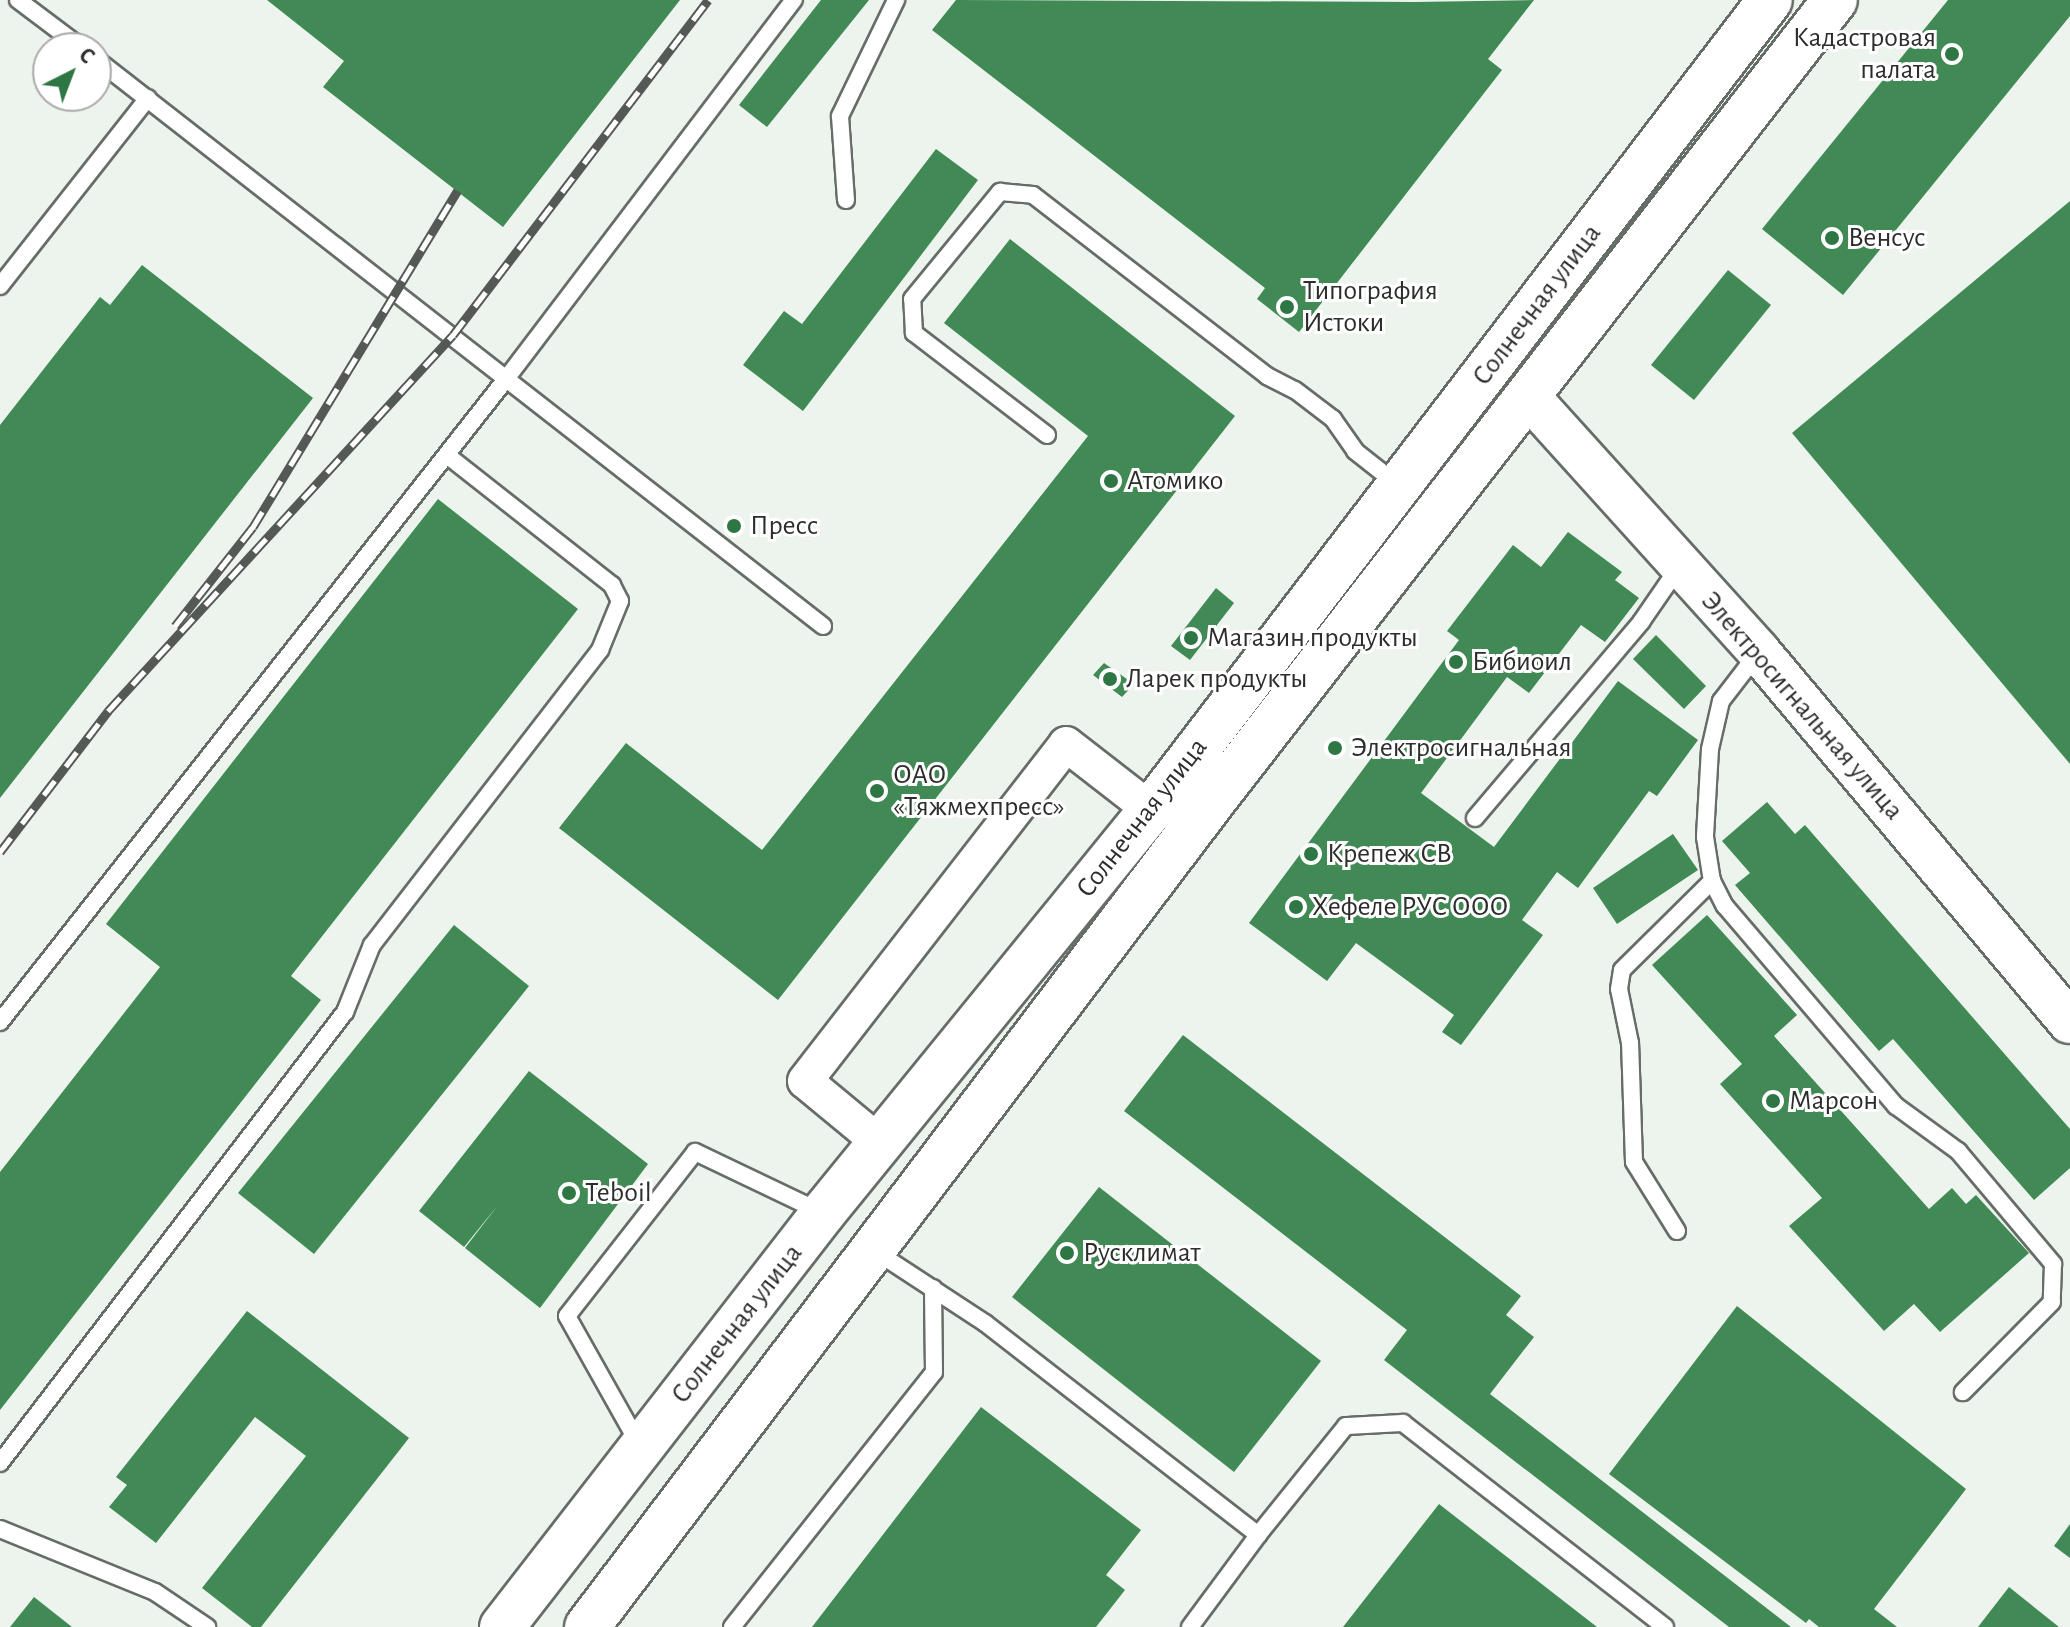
<!DOCTYPE html>
<html>
<head>
<meta charset="utf-8">
<style>
  body { margin:0 }
  #map { position:relative; width:2070px; height:1627px; overflow:hidden; background:#ecf4ed; font-family:"Alegreya Sans",sans-serif }
  div>[style] { position:absolute }
  .building>* { inset:0; background:#418a55 }
  .roads { filter:drop-shadow(2px 0 #666d67) drop-shadow(-2px 0 #666d67) drop-shadow(0 2px #666d67) drop-shadow(0 -2px #666d67) }
  .service>* { height:16px; margin:-8px; padding:0 8px; transform-origin:8px; border-radius:8px; background:#fff }
  .minor>* { height:34px; margin:-17px; padding:0 17px; transform-origin:17px; border-radius:17px; background:#fff }
  .tertiary>* { height:42px; margin:-21px; padding:0 21px; transform-origin:21px; border-radius:21px; background:#fff }
  .secondary>* { height:44px; margin:-22px; padding:0 22px; transform-origin:22px; border-radius:22px; background:#fff }
  .rail>* { height:9px; margin-top:-4.5px; transform-origin:0; background:repeating-linear-gradient(90deg,#fff 0 18px,#555955 0 36px); box-sizing:border-box; border-block:2px solid #555955 }
  .dots>* { width:22px; height:22px; translate:-50% -50%; box-sizing:border-box; border:4px solid #fff; border-radius:50% }
  span { translate:-50% -50%; white-space:nowrap; text-align:center; line-height:1.15; -webkit-text-stroke:6px #fff; paint-order:stroke }
  .poi-label { font-size:28px; color:#2b2e2b }
  .right { translate:-100% -50%; text-align:right }
  .left { translate:0 -50%; text-align:left }
  .street-label { font-size:28px; color:#2b2e2b }
  .north { position:absolute; left:32px; top:32px; width:80px; height:80px; box-sizing:border-box; background:#fff; border:2px solid #aaabaa; border-radius:50%; rotate:42deg; font-size:22px; font-weight:700; line-height:32px; text-align:center; color:#2b2e2b }
  .north::after { content:''; display:block; margin:auto; width:28px; height:36px; background:#2e7643; clip-path:polygon(50% 0,100% 100%,50% 72%,0 100%) }
</style>
</head>
<body>
<div id="map">
  <div class="building">
    <i style="clip-path:polygon(267px 0,680px 0,503px 227px,323px 87px,344px 61px)"></i>
    <i style="clip-path:polygon(821px 0,869px 0,767px 127px,739px 105px)"></i>
    <i style="clip-path:polygon(956px 0,1415px 2px,1534px 0,1488px 59px,1502px 70px,1299px 332px,1257px 299px,1265px 288px,932px 30px)"></i>
    <i style="clip-path:polygon(1948px 0,2070px 0,2070px 16px,1843px 295px,1762px 229px)"></i>
    <i style="clip-path:polygon(936px 149px,978px 180px,803px 411px,743px 365px,784px 311px,802px 324px)"></i>
    <i style="clip-path:polygon(2070px 201px,2070px 764px,1792px 433px)"></i>
    <i style="clip-path:polygon(1010px 239px,1235px 416px,778px 1000px,559px 828px,626px 743px,762px 850px,1088px 436px,944px 323px)"></i>
    <i style="clip-path:polygon(142px 265px,313px 398px,0 798px,0 425px,100px 297px,110px 305px)"></i>
    <i style="clip-path:polygon(1728px 270px,1771px 305px,1694px 400px,1651px 365px)"></i>
    <i style="clip-path:polygon(438px 499px,578px 609px,291px 976px,321px 1000px,0 1410px,0 1172px,160px 967px,106px 924px)"></i>
    <i style="clip-path:polygon(1568px 532px,1622px 572px,1615px 580px,1639px 598px,1605px 642px,1581px 625px,1529px 693px,1507px 677px,1421px 793px,1494px 847px,1618px 681px,1698px 740px,1657px 796px,1649px 791px,1578px 888px,1557px 872px,1522px 920px,1543px 935px,1461px 1045px,1442px 1032px,1454px 1015px,1356px 943px,1327px 981px,1249px 923px,1459px 640px,1447px 631px,1513px 545px,1541px 567px)"></i>
    <i style="clip-path:polygon(1216px 588px,1234px 603px,1190px 660px,1171px 646px)"></i>
    <i style="clip-path:polygon(1656px 635px,1706px 686px,1684px 709px,1633px 659px)"></i>
    <i style="clip-path:polygon(1104px 663px,1134px 684px,1122px 697px,1093px 675px)"></i>
    <i style="clip-path:polygon(1767px 802px,1795px 834px,1805px 825px,2070px 1129px,2070px 1168px,2034px 1200px,1893px 1039px,1879px 1051px,1735px 885px,1750px 873px,1722px 841px)"></i>
    <i style="clip-path:polygon(1673px 834px,1698px 870px,1617px 924px,1593px 888px)"></i>
    <i style="clip-path:polygon(1707px 915px,1797px 1015px,1774px 1036px,1929px 1209px,1952px 1188px,1966px 1204px,1976px 1195px,2029px 1253px,1940px 1332px,1914px 1304px,1884px 1331px,1789px 1226px,1822px 1198px,1720px 1084px,1742px 1064px,1652px 965px)"></i>
    <i style="clip-path:polygon(454px 925px,529px 986px,314px 1254px,238px 1193px)"></i>
    <i style="clip-path:polygon(1183px 1035px,1521px 1296px,1506px 1315px,1534px 1337px,1490px 1394px,1791px 1627px,1729px 1627px,1384px 1360px,1407px 1330px,1124px 1111px)"></i>
    <i style="clip-path:polygon(529px 1071px,648px 1164px,540px 1308px,465px 1248px,498px 1205px,464px 1247px,419px 1211px)"></i>
    <i style="clip-path:polygon(1099px 1187px,1321px 1361px,1234px 1472px,1012px 1297px)"></i>
    <i style="clip-path:polygon(1737px 1306px,1966px 1489px,1874px 1609px,1897px 1627px,1819px 1627px,1809px 1619px,1806px 1623px,1609px 1474px)"></i>
    <i style="clip-path:polygon(247px 1311px,409px 1438px,261px 1627px,252px 1627px,202px 1588px,306px 1456px,255px 1417px,156px 1543px,109px 1507px,127px 1485px,116px 1477px)"></i>
    <i style="clip-path:polygon(981px 1407px,1141px 1530px,1106px 1575px,1125px 1590px,1096px 1627px,812px 1627px)"></i>
    <i style="clip-path:polygon(1439px 1504px,1597px 1627px,1343px 1627px)"></i>
    <i style="clip-path:polygon(2070px 1524px,2070px 1558px,2054px 1546px)"></i>
    <i style="clip-path:polygon(2009px 1587px,2059px 1627px,1978px 1627px)"></i>
    <i style="clip-path:polygon(34px 1597px,72px 1627px,10px 1627px)"></i>
  </div>
  <div class="roads">
    <div class="service">
      <i style="left:18px;top:0;width:80px;rotate:36.9deg"></i>
      <i style="left:96px;top:59px;width:922px;rotate:37.95deg"></i>
      <i style="left:846px;top:200px;width:84px;rotate:-94.1deg"></i>
      <i style="left:840px;top:116px;width:129px;rotate:-64.2deg"></i>
      <i style="left:0;top:286px;width:239px;rotate:-51.8deg"></i>
      <i style="left:1047px;top:435px;width:168px;rotate:-142.5deg"></i>
      <i style="left:914px;top:333px;width:34px;rotate:-93deg"></i>
      <i style="left:912px;top:299px;width:139px;rotate:-50.6deg"></i>
      <i style="left:1000px;top:192px;width:33px;rotate:5deg"></i>
      <i style="left:1033px;top:195px;width:296px;rotate:37.7deg"></i>
      <i style="left:1267px;top:376px;width:31px;rotate:27deg"></i>
      <i style="left:1295px;top:390px;width:48px;rotate:37.3deg"></i>
      <i style="left:1333px;top:419px;width:39px;rotate:55deg"></i>
      <i style="left:1355px;top:451px;width:55px;rotate:38.3deg"></i>
      <i style="left:1758px;top:653px;width:61px;rotate:127.6deg"></i>
      <i style="left:1721px;top:701px;width:49px;rotate:102.9deg"></i>
      <i style="left:1710px;top:749px;width:88px;rotate:93.3deg"></i>
      <i style="left:1705px;top:837px;width:45px;rotate:81deg"></i>
      <i style="left:1712px;top:881px;width:28px;rotate:63deg"></i>
      <i style="left:1725px;top:906px;width:263px;rotate:49.5deg"></i>
      <i style="left:1896px;top:1106px;width:77px;rotate:36deg"></i>
      <i style="left:1958px;top:1151px;width:148px;rotate:49.9deg"></i>
      <i style="left:2053px;top:1264px;width:38px;rotate:92deg"></i>
      <i style="left:2052px;top:1302px;width:127px;rotate:134.7deg"></i>
      <i style="left:1475px;top:818px;width:257px;rotate:-49.7deg"></i>
      <i style="left:1641px;top:622px;width:67px;rotate:-55.4deg"></i>
      <i style="left:0;top:1022px;width:818px;rotate:-51.8deg"></i>
      <i style="left:506px;top:379px;width:476px;rotate:-52.8deg"></i>
      <i style="left:1677px;top:1231px;width:81px;rotate:-121.9deg"></i>
      <i style="left:1634px;top:1162px;width:119px;rotate:-91.9deg"></i>
      <i style="left:1630px;top:1043px;width:55px;rotate:-101.5deg"></i>
      <i style="left:1619px;top:989px;width:19px;rotate:-81deg"></i>
      <i style="left:1622px;top:970px;width:127px;rotate:-44.7deg"></i>
      <i style="left:875px;top:1251px;width:131px;rotate:33.2deg"></i>
      <i style="left:985px;top:1323px;width:346px;rotate:37.8deg"></i>
      <i style="left:1258px;top:1535px;width:140px;rotate:-51.1deg"></i>
      <i style="left:1346px;top:1426px;width:57px;rotate:-3deg"></i>
      <i style="left:1403px;top:1423px;width:332px;rotate:37.9deg"></i>
      <i style="left:640px;top:1446px;width:149px;rotate:-119.3deg"></i>
      <i style="left:567px;top:1316px;width:208px;rotate:-52deg"></i>
      <i style="left:695px;top:1152px;width:140px;rotate:25.5deg"></i>
      <i style="left:0;top:1463px;width:568px;rotate:-52.59deg"></i>
      <i style="left:345px;top:1012px;width:72px;rotate:-68.1deg"></i>
      <i style="left:372px;top:945px;width:373px;rotate:-52.3deg"></i>
      <i style="left:600px;top:650px;width:53px;rotate:-67.8deg"></i>
      <i style="left:620px;top:601px;width:18px;rotate:-117deg"></i>
      <i style="left:612px;top:585px;width:210px;rotate:-141.8deg"></i>
      <i style="left:0;top:1529px;width:167px;rotate:22.1deg"></i>
      <i style="left:155px;top:1592px;width:63px;rotate:33.9deg"></i>
      <i style="left:732px;top:1627px;width:325px;rotate:-51.6deg"></i>
      <i style="left:934px;top:1372px;width:84px;rotate:-90.7deg"></i>
      <i style="left:1190px;top:1627px;width:114px;rotate:-53.5deg"></i>
    </div>
    <div class="minor">
      <i style="left:880px;top:1143px;width:97px;rotate:-140.4deg"></i>
      <i style="left:805px;top:1081px;width:426px;rotate:-52.2deg"></i>
      <i style="left:1066px;top:744px;width:108px;rotate:37.8deg"></i>
    </div>
    <div class="tertiary">
      <i style="left:1528px;top:396px;width:345px;rotate:47.9deg"></i>
      <i style="left:1759px;top:652px;width:483px;rotate:50deg"></i>
    </div>
    <div class="secondary">
      <i style="left:502px;top:1627px;width:524px;rotate:-52.21deg"></i>
      <i style="left:823px;top:1213px;width:520px;rotate:-50.86deg"></i>
      <i style="left:1151px;top:810px;width:1019px;rotate:-52.61deg"></i>
      <i style="left:587px;top:1627px;width:1036px;rotate:-52.84deg"></i>
      <i style="left:1213px;top:801px;width:1014px;rotate:-52.17deg"></i>
    </div>
  </div>
  <div class="rail">
    <i style="left:175px;top:626px;width:126px;rotate:-51.8deg"></i>
    <i style="left:253px;top:527px;width:394px;rotate:-58.7deg"></i>
    <i style="left:0;top:852px;width:178px;rotate:-52.5deg"></i>
    <i style="left:108px;top:711px;width:510px;rotate:-47.46deg"></i>
    <i style="left:453px;top:335px;width:421px;rotate:-52.7deg"></i>
  </div>
  <div class="dots">
    <i style="left:1952px;top:54px;background:#2e7643"></i>
    <i style="left:1832px;top:238px;background:#2e7643"></i>
    <i style="left:1287px;top:307px;background:#2e7643"></i>
    <i style="left:1111px;top:481px;background:#2e7643"></i>
    <i style="left:734px;top:526px;background:#2e7643"></i>
    <i style="left:1191px;top:638px;background:#2e7643"></i>
    <i style="left:1456px;top:662px;background:#2e7643"></i>
    <i style="left:1110px;top:679px;background:#2e7643"></i>
    <i style="left:1335px;top:748px;background:#2e7643"></i>
    <i style="left:877px;top:791px;background:#2e7643"></i>
    <i style="left:1311px;top:854px;background:#2e7643"></i>
    <i style="left:1296px;top:907px;background:#2e7643"></i>
    <i style="left:1773px;top:1101px;background:#2e7643"></i>
    <i style="left:569px;top:1193px;background:#2e7643"></i>
    <i style="left:1067px;top:1253px;background:#2e7643"></i>
  </div>
  <div class="poi-label">
    <span class="right" style="left:1936px;top:54px">Кадастровая<br>палата</span>
    <span class="left" style="left:1848px;top:238px">Венсус</span>
    <span class="left" style="left:1303px;top:307px">Типография<br>Истоки</span>
    <span class="left" style="left:1127px;top:481px">Атомико</span>
    <span class="left" style="left:750px;top:526px">Пресс</span>
    <span class="left" style="left:1207px;top:638px">Магазин продукты</span>
    <span class="left" style="left:1472px;top:662px">Бибиоил</span>
    <span class="left" style="left:1126px;top:679px">Ларек продукты</span>
    <span class="left" style="left:1351px;top:748px">Электросигнальная</span>
    <span class="left" style="left:893px;top:791px">ОАО<br>«Тяжмехпресс»</span>
    <span class="left" style="left:1327px;top:854px">Крепеж СВ</span>
    <span class="left" style="left:1312px;top:907px">Хефеле РУС ООО</span>
    <span class="left" style="left:1789px;top:1101px">Марсон</span>
    <span class="left" style="left:585px;top:1193px">Teboil</span>
    <span class="left" style="left:1083px;top:1253px">Русклимат</span>
  </div>
  <div class="street-label">
    <span style="left:1537px;top:305px;rotate:-53deg">Солнечная улица</span>
    <span style="left:1802px;top:706px;rotate:49deg">Электросигнальная улица</span>
    <span style="left:1142px;top:818px;rotate:-52deg">Солнечная улица</span>
    <span style="left:737px;top:1324px;rotate:-52deg">Солнечная улица</span>
  </div>
  <div class="north">С</div>
</div>
</body>
</html>
